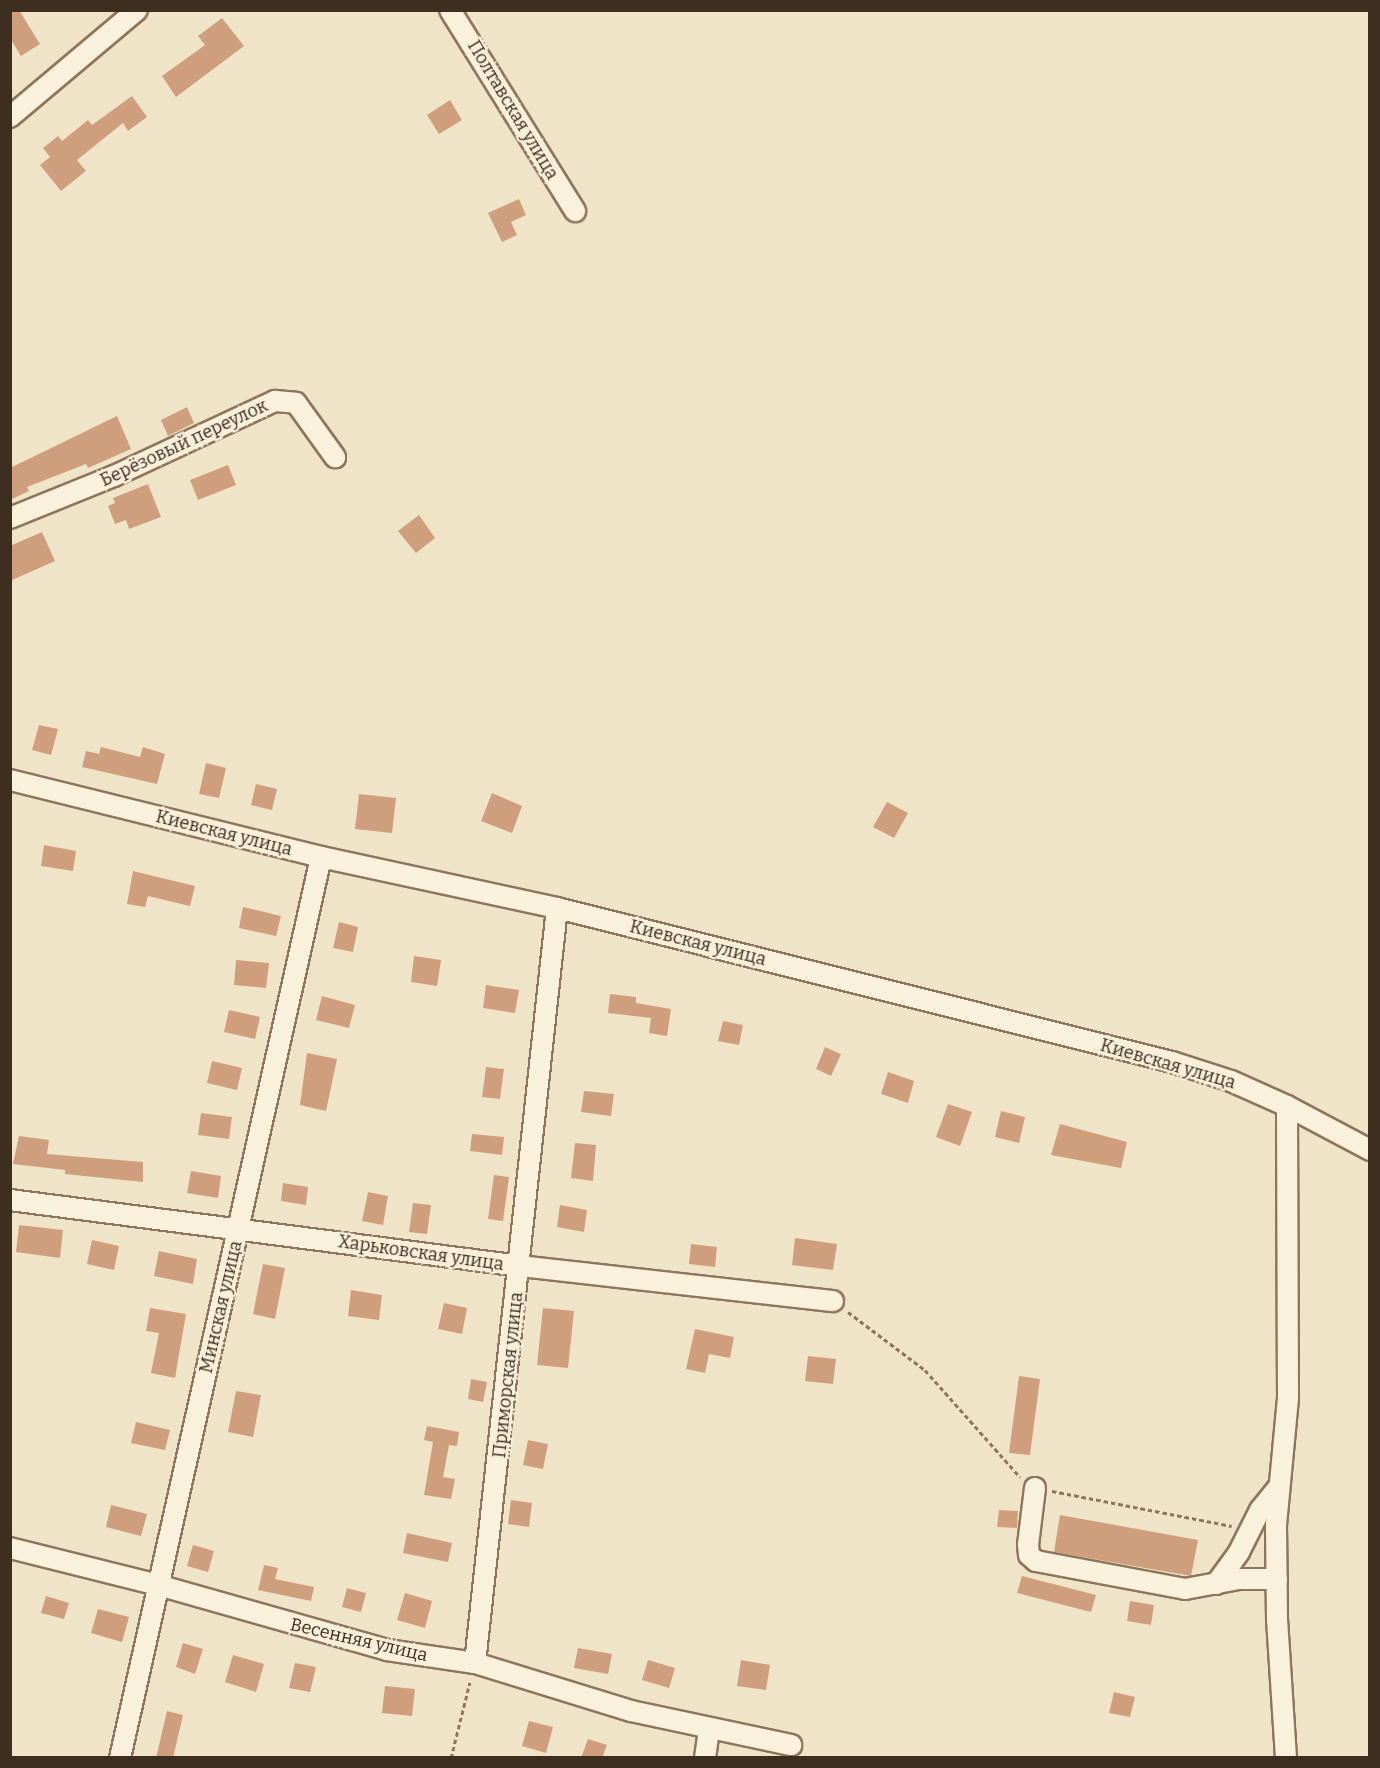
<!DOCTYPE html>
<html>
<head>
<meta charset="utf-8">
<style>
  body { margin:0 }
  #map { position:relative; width:1380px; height:1768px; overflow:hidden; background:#f0e4c8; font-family:Bitter,serif }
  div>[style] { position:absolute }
  .building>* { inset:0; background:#cf9f7d }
  .path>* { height:3px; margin-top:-1.5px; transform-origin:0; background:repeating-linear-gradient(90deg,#8d765c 0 4.5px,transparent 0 7.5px) }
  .roads { filter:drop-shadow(2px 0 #8d765c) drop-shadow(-2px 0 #8d765c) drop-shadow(0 2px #8d765c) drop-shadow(0 -2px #8d765c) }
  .minor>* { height:20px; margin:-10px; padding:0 10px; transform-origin:10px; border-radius:10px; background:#faf1dc }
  span { translate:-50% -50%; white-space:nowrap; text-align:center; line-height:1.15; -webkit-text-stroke:4.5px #f7eed8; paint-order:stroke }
  .street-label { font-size:18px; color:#3d2e20 }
  .frame { position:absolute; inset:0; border:12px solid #3d2e20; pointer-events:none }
</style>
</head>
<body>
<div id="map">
  <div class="building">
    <i style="clip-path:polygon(10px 10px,19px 10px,40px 44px,21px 56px,10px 38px)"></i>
    <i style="clip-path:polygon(222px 18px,244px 46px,176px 97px,162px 76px,205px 45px,198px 36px)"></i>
    <i style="clip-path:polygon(132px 96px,147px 117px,128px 131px,123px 123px,77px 160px,86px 171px,61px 191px,40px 165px,50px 157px,43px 148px,58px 136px,62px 141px,88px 120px,92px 125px)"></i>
    <i style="clip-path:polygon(450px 100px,462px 120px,439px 134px,427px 115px)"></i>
    <i style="clip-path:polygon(519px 199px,526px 215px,511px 222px,517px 235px,502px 242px,488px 213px)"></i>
    <i style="clip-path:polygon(187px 407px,194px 423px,168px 436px,161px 420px)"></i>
    <i style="clip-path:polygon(117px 416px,131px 449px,88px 468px,86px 464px,27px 487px,29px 491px,10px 500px,10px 468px)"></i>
    <i style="clip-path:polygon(228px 465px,236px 485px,198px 500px,190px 480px)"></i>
    <i style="clip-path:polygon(148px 484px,161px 517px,129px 529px,126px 520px,115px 524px,108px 506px,115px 503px,113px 498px)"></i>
    <i style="clip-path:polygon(419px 515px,435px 538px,416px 553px,398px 531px)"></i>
    <i style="clip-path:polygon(42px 532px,55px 561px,10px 581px,10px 546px)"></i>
    <i style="clip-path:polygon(39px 725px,58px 729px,51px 755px,32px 750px)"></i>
    <i style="clip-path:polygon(101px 747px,140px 757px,143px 747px,165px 754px,157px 784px,82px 767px,86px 751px,99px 754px)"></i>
    <i style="clip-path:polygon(206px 763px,226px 768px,219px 798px,199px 794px)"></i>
    <i style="clip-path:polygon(256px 784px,277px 789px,272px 810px,251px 805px)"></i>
    <i style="clip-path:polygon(492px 793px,522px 806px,512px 833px,481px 821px)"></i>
    <i style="clip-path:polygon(359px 794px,396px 798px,392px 833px,355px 829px)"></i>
    <i style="clip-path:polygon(887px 802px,908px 813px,894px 838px,873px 827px)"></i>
    <i style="clip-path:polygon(44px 845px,76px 851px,73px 871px,41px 866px)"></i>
    <i style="clip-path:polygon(133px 871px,195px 886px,190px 906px,148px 896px,145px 907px,127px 904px)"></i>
    <i style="clip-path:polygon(243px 907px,281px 916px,276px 936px,239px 928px)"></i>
    <i style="clip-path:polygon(339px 922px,358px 927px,353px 952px,333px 948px)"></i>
    <i style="clip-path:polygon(414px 956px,441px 960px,437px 986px,411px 982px)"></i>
    <i style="clip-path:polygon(236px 960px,269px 963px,266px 988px,234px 985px)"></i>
    <i style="clip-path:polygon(486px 985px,519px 990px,515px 1013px,483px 1008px)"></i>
    <i style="clip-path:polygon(610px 994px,636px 997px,636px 1003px,671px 1009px,667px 1036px,649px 1033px,651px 1018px,608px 1013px)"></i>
    <i style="clip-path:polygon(322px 996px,355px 1005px,349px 1028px,316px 1020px)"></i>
    <i style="clip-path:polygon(229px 1010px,260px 1017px,255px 1039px,224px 1032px)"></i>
    <i style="clip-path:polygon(723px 1021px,743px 1025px,739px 1045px,718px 1041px)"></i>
    <i style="clip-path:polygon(825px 1047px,841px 1054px,831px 1076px,816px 1069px)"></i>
    <i style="clip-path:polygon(307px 1053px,337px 1059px,326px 1111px,300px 1105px)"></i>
    <i style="clip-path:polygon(212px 1061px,242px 1068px,237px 1090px,207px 1083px)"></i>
    <i style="clip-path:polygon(486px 1067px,504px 1069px,500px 1099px,482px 1097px)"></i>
    <i style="clip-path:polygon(888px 1072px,914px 1081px,908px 1103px,881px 1094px)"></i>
    <i style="clip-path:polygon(584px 1091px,614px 1094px,611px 1116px,581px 1112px)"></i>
    <i style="clip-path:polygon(948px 1104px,972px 1112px,960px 1146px,936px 1137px)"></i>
    <i style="clip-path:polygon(1001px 1111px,1025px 1117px,1019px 1143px,995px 1137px)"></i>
    <i style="clip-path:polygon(201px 1113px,232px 1117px,229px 1139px,198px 1135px)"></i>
    <i style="clip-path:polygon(1060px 1124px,1127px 1142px,1121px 1168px,1051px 1155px)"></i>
    <i style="clip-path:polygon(472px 1134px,504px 1137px,502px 1155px,470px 1151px)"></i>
    <i style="clip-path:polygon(19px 1136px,49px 1140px,47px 1154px,143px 1162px,143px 1182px,65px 1174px,65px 1170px,13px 1164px)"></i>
    <i style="clip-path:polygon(575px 1143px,596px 1145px,593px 1181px,571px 1178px)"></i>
    <i style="clip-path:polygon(191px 1171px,221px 1176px,218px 1198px,187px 1193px)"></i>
    <i style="clip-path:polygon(494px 1175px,509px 1177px,503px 1221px,488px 1219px)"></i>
    <i style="clip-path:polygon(283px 1183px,308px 1187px,306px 1205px,281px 1201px)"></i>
    <i style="clip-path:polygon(368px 1192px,388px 1196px,383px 1225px,362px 1221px)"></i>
    <i style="clip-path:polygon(413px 1203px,431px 1205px,427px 1234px,409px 1232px)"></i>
    <i style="clip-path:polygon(560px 1205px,587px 1210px,584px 1232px,557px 1227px)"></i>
    <i style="clip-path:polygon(19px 1225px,63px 1230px,60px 1258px,16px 1252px)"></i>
    <i style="clip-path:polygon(795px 1238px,837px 1244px,833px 1270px,792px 1265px)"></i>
    <i style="clip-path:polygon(92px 1240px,119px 1246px,114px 1270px,87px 1264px)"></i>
    <i style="clip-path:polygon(691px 1244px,717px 1247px,715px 1267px,689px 1264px)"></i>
    <i style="clip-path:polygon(159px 1251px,197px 1259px,193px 1284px,154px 1276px)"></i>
    <i style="clip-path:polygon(263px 1264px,285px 1268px,275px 1319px,253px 1314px)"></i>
    <i style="clip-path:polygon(351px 1290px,382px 1295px,379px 1320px,348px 1316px)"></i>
    <i style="clip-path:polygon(444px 1303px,467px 1308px,462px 1334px,438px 1329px)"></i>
    <i style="clip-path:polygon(150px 1308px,186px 1314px,175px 1378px,151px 1373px,159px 1333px,146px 1331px)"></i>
    <i style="clip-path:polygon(543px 1308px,574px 1311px,568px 1368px,537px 1365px)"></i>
    <i style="clip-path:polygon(695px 1329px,734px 1337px,730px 1358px,709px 1354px,705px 1373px,686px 1369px)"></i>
    <i style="clip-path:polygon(808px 1356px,836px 1359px,833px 1384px,805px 1381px)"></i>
    <i style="clip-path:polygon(1019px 1376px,1040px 1379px,1030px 1455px,1009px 1453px)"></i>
    <i style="clip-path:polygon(471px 1379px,487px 1382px,483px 1402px,468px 1399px)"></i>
    <i style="clip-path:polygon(236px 1391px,261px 1395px,253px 1437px,228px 1432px)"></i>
    <i style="clip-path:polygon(136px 1422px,170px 1430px,165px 1450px,131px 1443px)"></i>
    <i style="clip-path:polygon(427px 1426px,459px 1432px,457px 1446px,449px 1445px,443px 1477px,455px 1479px,451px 1499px,424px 1495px,433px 1442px,424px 1440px)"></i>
    <i style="clip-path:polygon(528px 1440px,548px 1444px,543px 1469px,523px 1465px)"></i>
    <i style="clip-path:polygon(511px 1500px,532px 1503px,529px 1527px,508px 1524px)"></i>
    <i style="clip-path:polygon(111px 1505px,147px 1514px,141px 1536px,106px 1527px)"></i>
    <i style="clip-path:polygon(999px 1510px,1018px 1511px,1017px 1528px,997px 1527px)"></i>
    <i style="clip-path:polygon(1060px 1515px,1198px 1540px,1191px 1576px,1054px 1552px)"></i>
    <i style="clip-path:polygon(407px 1533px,452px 1543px,448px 1562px,403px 1553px)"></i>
    <i style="clip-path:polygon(193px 1545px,214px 1551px,208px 1572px,187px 1566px)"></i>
    <i style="clip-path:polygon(264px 1565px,278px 1568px,275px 1579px,314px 1587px,311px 1601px,258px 1590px)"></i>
    <i style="clip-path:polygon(1022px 1576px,1096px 1595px,1091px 1612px,1017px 1593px)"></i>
    <i style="clip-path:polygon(347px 1588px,366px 1593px,361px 1612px,342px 1607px)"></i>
    <i style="clip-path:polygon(405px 1593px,432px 1601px,425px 1628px,397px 1620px)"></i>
    <i style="clip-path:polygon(46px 1596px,69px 1603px,64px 1619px,41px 1613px)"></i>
    <i style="clip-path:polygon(1130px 1601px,1154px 1605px,1151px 1625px,1127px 1621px)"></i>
    <i style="clip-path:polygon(98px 1609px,129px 1617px,122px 1642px,91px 1633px)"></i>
    <i style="clip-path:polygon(183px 1643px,203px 1649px,195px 1674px,176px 1667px)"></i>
    <i style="clip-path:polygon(578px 1648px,612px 1654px,608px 1674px,574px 1668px)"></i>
    <i style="clip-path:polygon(233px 1655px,264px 1664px,256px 1692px,225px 1682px)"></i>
    <i style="clip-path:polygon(648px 1660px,675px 1668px,669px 1688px,642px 1680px)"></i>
    <i style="clip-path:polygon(741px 1660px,770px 1665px,766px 1690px,737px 1686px)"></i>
    <i style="clip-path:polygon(295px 1663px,316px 1667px,310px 1692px,289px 1688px)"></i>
    <i style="clip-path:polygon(385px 1686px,415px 1689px,412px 1716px,382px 1713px)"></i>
    <i style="clip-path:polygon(1114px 1692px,1135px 1697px,1130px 1717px,1109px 1713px)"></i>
    <i style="clip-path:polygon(167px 1711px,183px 1715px,173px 1758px,156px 1758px)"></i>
    <i style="clip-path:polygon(529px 1721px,553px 1727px,546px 1753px,522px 1746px)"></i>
    <i style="clip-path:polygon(588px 1739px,607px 1745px,602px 1758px,581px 1758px)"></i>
  </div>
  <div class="path">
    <i style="left:848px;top:1312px;width:96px;rotate:37deg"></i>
    <i style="left:925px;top:1370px;width:143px;rotate:48.4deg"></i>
    <i style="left:1052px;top:1491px;width:183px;rotate:11deg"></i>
    <i style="left:451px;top:1758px;width:78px;rotate:-76deg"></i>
  </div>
  <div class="roads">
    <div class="minor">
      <i style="left:450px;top:10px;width:237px;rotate:58.1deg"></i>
      <i style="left:10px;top:117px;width:166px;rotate:-40.1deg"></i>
      <i style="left:10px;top:518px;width:112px;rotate:-22deg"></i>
      <i style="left:114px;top:476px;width:178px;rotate:-25deg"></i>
      <i style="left:275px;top:401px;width:21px;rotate:5deg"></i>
      <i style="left:296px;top:403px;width:67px;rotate:54.2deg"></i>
      <i style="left:10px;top:780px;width:320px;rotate:13.9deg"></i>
      <i style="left:321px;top:857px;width:241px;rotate:12.2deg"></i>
      <i style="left:557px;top:908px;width:634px;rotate:14.06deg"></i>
      <i style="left:1172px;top:1062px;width:62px;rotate:17.9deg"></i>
      <i style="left:1231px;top:1081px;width:61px;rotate:24.1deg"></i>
      <i style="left:1287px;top:1106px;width:94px;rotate:27.9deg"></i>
      <i style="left:10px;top:1200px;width:514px;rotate:7.37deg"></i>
      <i style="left:520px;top:1266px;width:315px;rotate:6.4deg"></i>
      <i style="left:1035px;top:1488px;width:57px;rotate:97deg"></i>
      <i style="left:1028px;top:1545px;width:10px;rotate:84deg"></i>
      <i style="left:1029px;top:1555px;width:9px;rotate:41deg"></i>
      <i style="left:1036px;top:1561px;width:152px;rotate:10.6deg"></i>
      <i style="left:1185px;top:1589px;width:55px;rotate:-10.5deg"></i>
      <i style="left:1239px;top:1579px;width:38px"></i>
      <i style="left:10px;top:1548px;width:153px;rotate:14deg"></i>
      <i style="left:158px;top:1585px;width:238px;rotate:15.8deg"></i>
      <i style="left:387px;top:1650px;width:89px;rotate:8.4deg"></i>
      <i style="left:475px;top:1663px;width:163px;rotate:17.1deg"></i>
      <i style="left:631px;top:1711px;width:164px;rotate:12deg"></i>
      <i style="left:1216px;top:1584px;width:39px;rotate:-54deg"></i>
      <i style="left:1239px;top:1552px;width:47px;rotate:-63.4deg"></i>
      <i style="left:1260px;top:1510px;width:28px;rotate:-51deg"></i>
      <i style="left:475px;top:1663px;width:759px;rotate:-83.8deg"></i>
      <i style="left:120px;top:1758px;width:923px;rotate:-77.42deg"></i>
      <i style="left:705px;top:1758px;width:29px;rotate:-82deg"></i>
      <i style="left:1286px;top:1758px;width:138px;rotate:-93.7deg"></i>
      <i style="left:1277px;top:1620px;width:95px;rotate:-90.6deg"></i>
      <i style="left:1276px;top:1525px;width:128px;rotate:-84.6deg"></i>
      <i style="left:1288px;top:1398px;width:292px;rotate:-90.2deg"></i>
    </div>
  </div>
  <div class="street-label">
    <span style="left:513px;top:110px;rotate:59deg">Полтавская улица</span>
    <span style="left:184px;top:443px;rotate:-25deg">Берёзовый переулок</span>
    <span style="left:224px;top:833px;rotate:14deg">Киевская улица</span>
    <span style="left:698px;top:943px;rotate:14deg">Киевская улица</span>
    <span style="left:1168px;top:1064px;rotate:16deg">Киевская улица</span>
    <span style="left:421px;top:1253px;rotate:8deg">Харьковская улица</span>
    <span style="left:221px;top:1307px;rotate:-77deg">Минская улица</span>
    <span style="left:508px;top:1375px;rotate:-84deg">Приморская улица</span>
    <span style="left:359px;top:1640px;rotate:13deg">Весенняя улица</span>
  </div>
  <div class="frame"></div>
</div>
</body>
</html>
